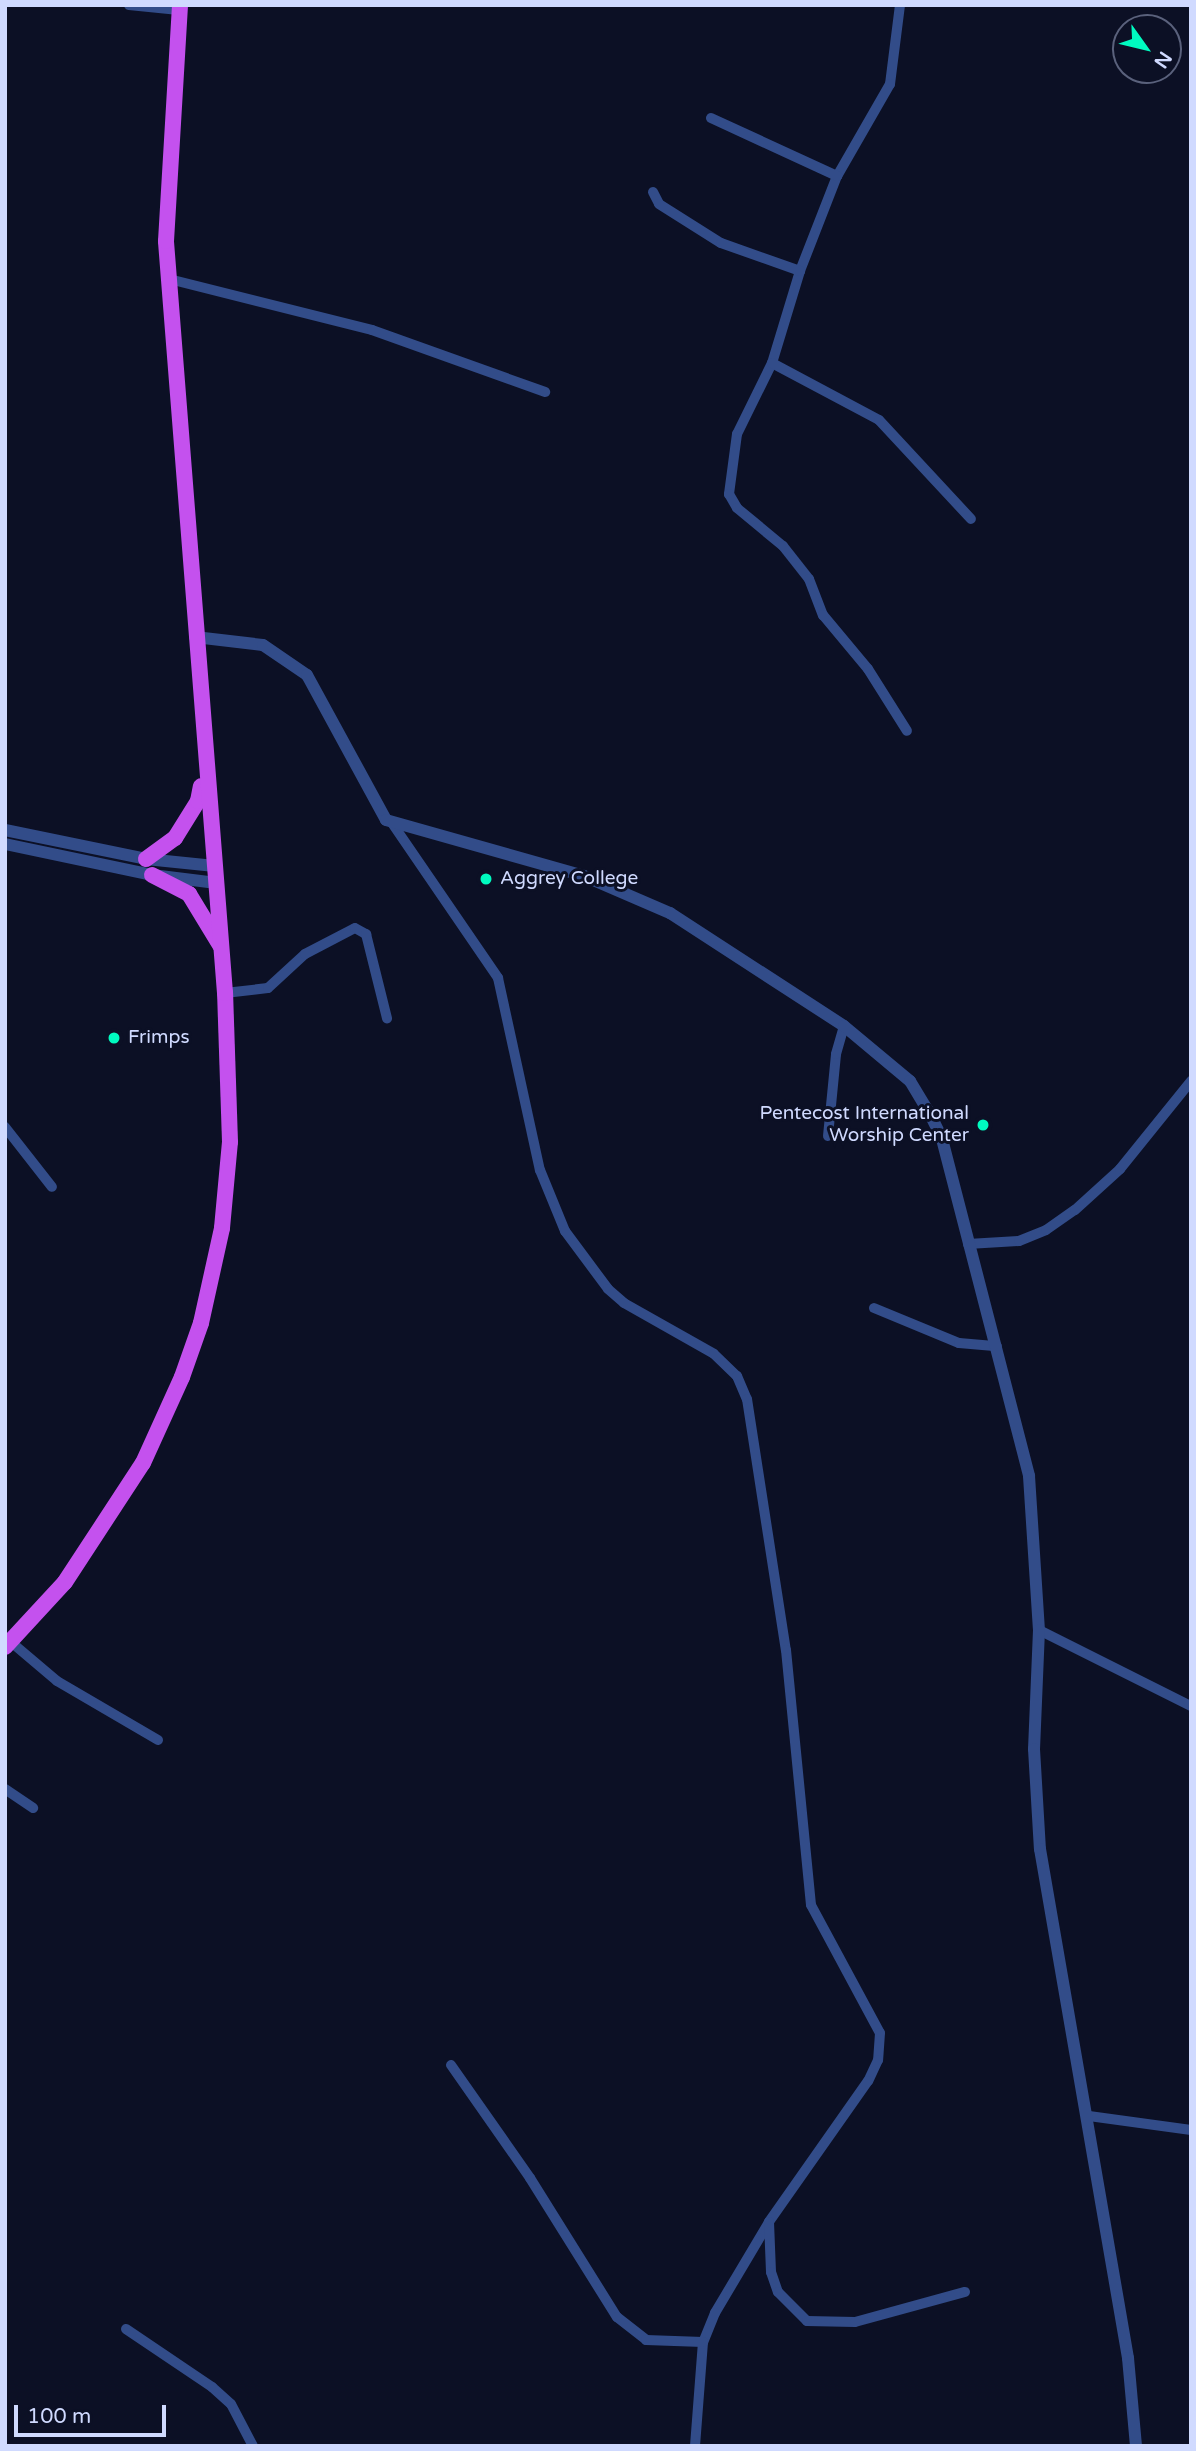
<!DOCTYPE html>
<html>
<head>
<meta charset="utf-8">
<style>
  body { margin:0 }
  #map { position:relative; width:1196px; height:2451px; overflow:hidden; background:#0c1025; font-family:"Varela Round",sans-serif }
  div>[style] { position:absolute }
  .minor>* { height:10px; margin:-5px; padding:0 5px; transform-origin:5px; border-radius:5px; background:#324c89 }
  .tertiary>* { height:12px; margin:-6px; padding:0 6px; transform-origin:6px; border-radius:6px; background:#324c89 }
  .trunk>* { height:16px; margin:-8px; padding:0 8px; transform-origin:8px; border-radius:8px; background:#c451ee }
  .dots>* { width:19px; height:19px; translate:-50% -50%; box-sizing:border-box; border:4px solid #0c1025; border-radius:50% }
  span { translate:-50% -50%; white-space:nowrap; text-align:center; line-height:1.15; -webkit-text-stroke:6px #0c1025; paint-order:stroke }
  .poi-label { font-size:19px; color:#d0daff }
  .left { translate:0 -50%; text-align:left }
  .right { translate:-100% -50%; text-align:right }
  .frame { position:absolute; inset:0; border:7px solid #d0daff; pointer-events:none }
  .north { position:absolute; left:1112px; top:14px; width:70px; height:70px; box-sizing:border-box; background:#0c1025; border:2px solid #5a617c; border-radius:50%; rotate:124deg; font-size:19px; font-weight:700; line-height:28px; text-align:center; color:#d0daff }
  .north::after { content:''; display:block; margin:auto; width:24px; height:32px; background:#00fbc0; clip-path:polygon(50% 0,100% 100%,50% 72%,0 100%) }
  .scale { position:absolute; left:14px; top:2405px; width:152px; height:32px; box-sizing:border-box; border:4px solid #d0daff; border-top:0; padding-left:9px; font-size:21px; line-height:24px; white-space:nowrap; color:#d0daff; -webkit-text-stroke:5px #0c1025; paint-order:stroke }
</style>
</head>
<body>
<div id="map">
  <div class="minor">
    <i style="left:129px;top:5px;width:50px;rotate:5.7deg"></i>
    <i style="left:900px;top:5px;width:80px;rotate:97.2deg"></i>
    <i style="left:890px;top:84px;width:106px;rotate:119.9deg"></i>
    <i style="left:837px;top:176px;width:102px;rotate:111.3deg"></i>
    <i style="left:800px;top:271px;width:96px;rotate:106.9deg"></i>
    <i style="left:772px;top:363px;width:79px;rotate:116.2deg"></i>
    <i style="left:737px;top:434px;width:61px;rotate:97.6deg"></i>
    <i style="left:729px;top:494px;width:16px;rotate:60deg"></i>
    <i style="left:737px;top:508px;width:60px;rotate:39.6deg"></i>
    <i style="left:783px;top:546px;width:42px;rotate:51.8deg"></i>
    <i style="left:809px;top:579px;width:39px;rotate:69deg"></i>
    <i style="left:823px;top:615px;width:70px;rotate:50.2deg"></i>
    <i style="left:868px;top:669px;width:73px;rotate:57.8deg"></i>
    <i style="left:711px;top:118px;width:139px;rotate:24.7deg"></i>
    <i style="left:653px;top:192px;width:13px;rotate:63deg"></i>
    <i style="left:659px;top:204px;width:73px;rotate:32.2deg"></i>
    <i style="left:721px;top:243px;width:84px;rotate:19.5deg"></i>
    <i style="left:169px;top:279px;width:209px;rotate:14.1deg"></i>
    <i style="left:372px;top:330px;width:184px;rotate:19.7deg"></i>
    <i style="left:772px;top:363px;width:121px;rotate:28deg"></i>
    <i style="left:879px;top:420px;width:135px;rotate:47.1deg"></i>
    <i style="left:392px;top:823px;width:188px;rotate:55.6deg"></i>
    <i style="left:498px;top:978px;width:197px;rotate:77.7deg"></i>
    <i style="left:540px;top:1170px;width:66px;rotate:67.7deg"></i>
    <i style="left:565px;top:1231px;width:72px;rotate:53.4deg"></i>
    <i style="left:608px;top:1289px;width:21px;rotate:41deg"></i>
    <i style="left:624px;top:1303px;width:103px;rotate:29.5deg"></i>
    <i style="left:714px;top:1354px;width:32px;rotate:44deg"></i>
    <i style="left:737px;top:1376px;width:25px;rotate:67deg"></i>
    <i style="left:747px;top:1399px;width:254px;rotate:81.2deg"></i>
    <i style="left:786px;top:1650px;width:256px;rotate:84.4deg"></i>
    <i style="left:811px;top:1905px;width:145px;rotate:61.7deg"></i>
    <i style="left:880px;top:2033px;width:27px;rotate:94deg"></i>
    <i style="left:878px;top:2060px;width:23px;rotate:115deg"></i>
    <i style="left:868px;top:2081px;width:172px;rotate:125.1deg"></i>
    <i style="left:769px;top:2222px;width:106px;rotate:120.7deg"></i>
    <i style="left:715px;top:2313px;width:31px;rotate:112deg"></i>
    <i style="left:703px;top:2342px;width:104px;rotate:94.4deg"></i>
    <i style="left:225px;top:993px;width:43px;rotate:-6.6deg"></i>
    <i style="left:268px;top:988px;width:50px;rotate:-42.6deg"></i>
    <i style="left:305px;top:954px;width:56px;rotate:-27.5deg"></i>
    <i style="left:355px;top:928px;width:13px;rotate:29deg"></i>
    <i style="left:366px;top:934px;width:87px;rotate:76deg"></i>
    <i style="left:5px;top:1127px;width:76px;rotate:51.9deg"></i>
    <i style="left:828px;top:1136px;width:82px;rotate:-84.4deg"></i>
    <i style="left:836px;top:1054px;width:29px;rotate:-74deg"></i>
    <i style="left:968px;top:1244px;width:51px;rotate:-3.4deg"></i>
    <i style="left:1019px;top:1241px;width:29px;rotate:-22deg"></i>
    <i style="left:1046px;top:1230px;width:35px;rotate:-35deg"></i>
    <i style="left:1075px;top:1210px;width:61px;rotate:-42.3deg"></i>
    <i style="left:1120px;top:1169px;width:113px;rotate:-51.1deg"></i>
    <i style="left:874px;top:1308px;width:92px;rotate:22.4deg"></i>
    <i style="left:959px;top:1343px;width:38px;rotate:5deg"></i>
    <i style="left:1039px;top:1630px;width:170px;rotate:26.6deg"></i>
    <i style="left:11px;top:1642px;width:60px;rotate:40.3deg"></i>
    <i style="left:57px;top:1681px;width:117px;rotate:30.3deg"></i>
    <i style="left:5px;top:1789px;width:34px;rotate:34deg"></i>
    <i style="left:451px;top:2065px;width:138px;rotate:55deg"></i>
    <i style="left:530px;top:2178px;width:164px;rotate:58deg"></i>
    <i style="left:617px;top:2317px;width:37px;rotate:38deg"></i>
    <i style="left:646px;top:2340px;width:57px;rotate:2deg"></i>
    <i style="left:1089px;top:2116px;width:103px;rotate:7.8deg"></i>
    <i style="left:769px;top:2222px;width:50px;rotate:87.7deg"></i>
    <i style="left:771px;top:2272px;width:21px;rotate:71deg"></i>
    <i style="left:778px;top:2292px;width:41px;rotate:45deg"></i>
    <i style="left:807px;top:2321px;width:48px;rotate:1.2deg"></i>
    <i style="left:855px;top:2322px;width:114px;rotate:-15.3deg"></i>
    <i style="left:126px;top:2329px;width:104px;rotate:34deg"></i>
    <i style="left:212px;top:2387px;width:25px;rotate:42deg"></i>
    <i style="left:231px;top:2404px;width:47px;rotate:62.4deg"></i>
  </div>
  <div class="tertiary">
    <i style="left:195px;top:637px;width:68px;rotate:6.7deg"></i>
    <i style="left:263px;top:645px;width:53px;rotate:34.3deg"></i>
    <i style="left:307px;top:675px;width:165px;rotate:61.4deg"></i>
    <i style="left:386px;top:820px;width:206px;rotate:15.8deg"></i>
    <i style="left:584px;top:876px;width:94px;rotate:23.3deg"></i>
    <i style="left:670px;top:913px;width:207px;rotate:33deg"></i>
    <i style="left:844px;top:1026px;width:86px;rotate:39.8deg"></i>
    <i style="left:910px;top:1081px;width:41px;rotate:59deg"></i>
    <i style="left:931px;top:1116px;width:25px;rotate:64deg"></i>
    <i style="left:942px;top:1139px;width:348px;rotate:75.5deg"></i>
    <i style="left:1029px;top:1476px;width:154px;rotate:86.3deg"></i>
    <i style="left:1039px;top:1630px;width:119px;rotate:92.4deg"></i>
    <i style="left:1034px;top:1749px;width:100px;rotate:86.6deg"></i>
    <i style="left:1040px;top:1849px;width:517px;rotate:80.19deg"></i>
    <i style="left:1128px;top:2358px;width:88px;rotate:84.8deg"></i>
    <i style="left:5px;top:830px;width:144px;rotate:11.6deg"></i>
    <i style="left:146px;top:859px;width:69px;rotate:5.8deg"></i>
    <i style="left:5px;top:844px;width:150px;rotate:11.9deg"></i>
    <i style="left:152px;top:875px;width:65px;rotate:7deg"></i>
  </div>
  <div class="trunk">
    <i style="left:146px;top:859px;width:36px;rotate:-36deg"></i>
    <i style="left:175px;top:838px;width:44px;rotate:-58.1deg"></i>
    <i style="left:198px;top:801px;width:15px;rotate:-79deg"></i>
    <i style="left:152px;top:875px;width:42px;rotate:27.2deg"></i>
    <i style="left:189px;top:894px;width:60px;rotate:58.7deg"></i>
    <i style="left:5px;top:1647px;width:88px;rotate:-47.3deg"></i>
    <i style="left:65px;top:1582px;width:142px;rotate:-56.8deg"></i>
    <i style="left:143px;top:1463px;width:94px;rotate:-65.6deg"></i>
    <i style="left:182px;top:1377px;width:57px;rotate:-70.6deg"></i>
    <i style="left:201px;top:1323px;width:97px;rotate:-77.5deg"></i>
    <i style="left:222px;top:1228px;width:86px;rotate:-84.7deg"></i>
    <i style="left:230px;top:1142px;width:149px;rotate:-91.9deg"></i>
    <i style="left:225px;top:993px;width:754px;rotate:-94.49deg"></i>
    <i style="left:166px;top:241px;width:236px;rotate:-86.6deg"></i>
  </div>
  <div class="dots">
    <i style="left:486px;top:879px;background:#00fbc0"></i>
    <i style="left:114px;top:1038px;background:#00fbc0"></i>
    <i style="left:983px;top:1125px;background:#00fbc0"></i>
  </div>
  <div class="poi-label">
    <span class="left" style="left:500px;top:879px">Aggrey College</span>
    <span class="left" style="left:128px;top:1038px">Frimps</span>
    <span class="right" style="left:969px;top:1125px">Pentecost International<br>Worship Center</span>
  </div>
  <div class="frame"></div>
  <div class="north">N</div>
  <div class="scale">100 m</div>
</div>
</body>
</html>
